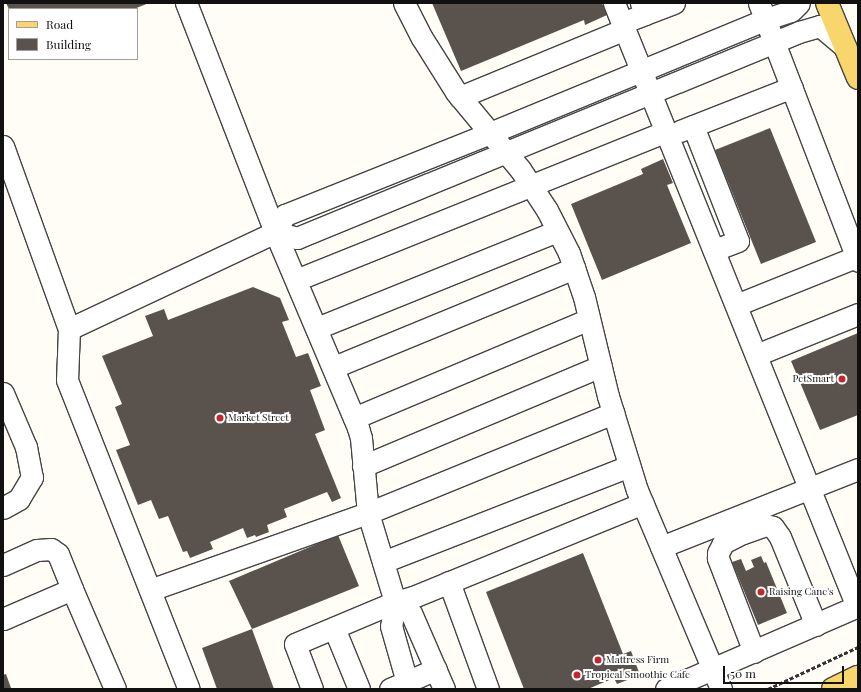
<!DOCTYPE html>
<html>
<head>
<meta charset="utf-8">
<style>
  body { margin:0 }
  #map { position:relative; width:861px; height:692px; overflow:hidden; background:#fffdf5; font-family:"Playfair Display",serif }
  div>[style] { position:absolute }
  .building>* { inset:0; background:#5a524d }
  .path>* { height:2.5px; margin-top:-1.25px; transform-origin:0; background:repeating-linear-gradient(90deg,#333 0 4px,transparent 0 6px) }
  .roads { filter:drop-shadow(1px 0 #444) drop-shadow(-1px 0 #444) drop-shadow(0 1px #444) drop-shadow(0 -1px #444) }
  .minor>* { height:21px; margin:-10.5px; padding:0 10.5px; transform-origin:10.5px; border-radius:10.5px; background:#fff }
  .major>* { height:22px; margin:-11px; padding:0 11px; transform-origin:11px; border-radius:11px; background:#f9d66b }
  .dots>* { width:11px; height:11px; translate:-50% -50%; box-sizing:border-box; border:2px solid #fff; border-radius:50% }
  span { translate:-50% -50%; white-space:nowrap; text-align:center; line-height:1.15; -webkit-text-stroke:4px #fff; paint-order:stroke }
  .poi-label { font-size:10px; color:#111 }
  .right { translate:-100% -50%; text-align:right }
  .left { translate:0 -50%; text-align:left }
  .frame { position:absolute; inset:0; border:4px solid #111; pointer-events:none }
  .legend { position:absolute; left:8px; top:8px; width:130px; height:52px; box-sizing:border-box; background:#fff; border:1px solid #a0a0a0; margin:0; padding:5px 7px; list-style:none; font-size:12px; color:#111 }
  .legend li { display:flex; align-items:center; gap:8px; height:20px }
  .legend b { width:20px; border:1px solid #a0a0a0 }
  .scale { position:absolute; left:723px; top:666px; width:121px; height:18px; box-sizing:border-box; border:2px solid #111; border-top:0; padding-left:5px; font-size:12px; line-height:14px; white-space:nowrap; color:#111; -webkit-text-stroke:3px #fff; paint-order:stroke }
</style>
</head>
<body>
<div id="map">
  <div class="building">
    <i style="clip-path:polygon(6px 3px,149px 3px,134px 9px,9px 9px)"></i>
    <i style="clip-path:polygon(432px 3px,602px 3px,607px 15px,585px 25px,584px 20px,461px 71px)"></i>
    <i style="clip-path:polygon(770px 128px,816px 242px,761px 264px,715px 150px)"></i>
    <i style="clip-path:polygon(663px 159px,673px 183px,667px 185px,691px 243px,602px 280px,571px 204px,643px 174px,641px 169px)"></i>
    <i style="clip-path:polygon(253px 287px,280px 298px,289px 320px,282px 322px,296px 357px,308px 353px,321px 386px,310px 390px,325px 430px,315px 434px,341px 498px,332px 502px,327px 492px,284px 509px,287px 517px,267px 525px,269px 532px,256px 537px,255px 535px,247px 538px,243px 528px,210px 542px,213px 549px,190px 558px,187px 551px,183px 552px,168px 516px,159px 519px,151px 500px,138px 505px,116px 450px,130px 445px,115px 407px,122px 404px,102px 356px,153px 336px,145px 316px,164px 309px,168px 320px)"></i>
    <i style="clip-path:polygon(858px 333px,858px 415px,820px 430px,791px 361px)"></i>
    <i style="clip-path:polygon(338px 535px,359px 586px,252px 629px,274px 689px,217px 689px,202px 648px,252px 629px,229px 581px)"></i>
    <i style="clip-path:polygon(583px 553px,623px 654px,631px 651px,640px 675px,617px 684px,614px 678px,588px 689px,524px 689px,486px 592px)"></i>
    <i style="clip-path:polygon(761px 556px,764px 563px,766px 562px,787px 613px,758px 625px,732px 562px,741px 559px,746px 571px,754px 567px,751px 560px)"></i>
    <i style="clip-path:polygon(6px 674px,11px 688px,3px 689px,3px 675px)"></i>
  </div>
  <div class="path">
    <i style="left:768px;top:689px;width:99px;rotate:-25deg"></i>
  </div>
  <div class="roads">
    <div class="minor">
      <i style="left:404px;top:3px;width:39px;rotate:63deg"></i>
      <i style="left:422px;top:38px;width:64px;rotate:57.8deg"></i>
      <i style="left:456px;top:92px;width:100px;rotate:50.3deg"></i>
      <i style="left:520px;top:169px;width:49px;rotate:56.6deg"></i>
      <i style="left:547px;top:210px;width:48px;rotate:62.9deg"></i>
      <i style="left:569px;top:253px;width:46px;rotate:71.2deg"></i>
      <i style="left:584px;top:297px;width:102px;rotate:76.4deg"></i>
      <i style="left:608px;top:396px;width:98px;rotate:72.9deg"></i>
      <i style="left:637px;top:490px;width:216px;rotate:67.1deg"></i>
      <i style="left:614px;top:3px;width:651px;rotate:68.08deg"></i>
      <i style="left:759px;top:3px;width:276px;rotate:69deg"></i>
      <i style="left:645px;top:14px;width:31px;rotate:-21deg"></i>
      <i style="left:622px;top:23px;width:25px;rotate:-21deg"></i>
      <i style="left:645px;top:14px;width:12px;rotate:-110deg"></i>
      <i style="left:460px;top:97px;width:178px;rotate:-22.4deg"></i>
      <i style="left:693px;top:126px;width:123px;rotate:68.6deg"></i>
      <i style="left:738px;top:241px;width:26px;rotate:159deg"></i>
      <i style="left:680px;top:131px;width:120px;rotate:-21.4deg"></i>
      <i style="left:3px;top:146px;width:195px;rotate:70.2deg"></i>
      <i style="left:69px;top:329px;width:228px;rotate:-25.2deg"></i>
      <i style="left:275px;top:232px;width:246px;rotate:-111.2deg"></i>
      <i style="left:275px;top:232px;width:23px;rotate:15deg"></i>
      <i style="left:297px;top:238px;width:543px;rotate:-22.31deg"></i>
      <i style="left:799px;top:32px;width:22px;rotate:-16deg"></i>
      <i style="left:820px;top:26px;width:33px;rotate:40deg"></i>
      <i style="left:275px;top:232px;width:20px;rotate:-60deg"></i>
      <i style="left:285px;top:215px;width:221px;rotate:-21.8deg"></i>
      <i style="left:490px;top:133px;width:299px;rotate:-22.4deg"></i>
      <i style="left:766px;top:19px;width:26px;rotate:-18deg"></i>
      <i style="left:791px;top:11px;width:11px;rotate:-45deg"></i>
      <i style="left:275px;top:232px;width:213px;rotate:67deg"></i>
      <i style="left:358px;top:428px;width:10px;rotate:73deg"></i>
      <i style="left:361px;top:438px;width:75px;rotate:84.7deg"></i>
      <i style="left:368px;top:513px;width:93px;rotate:73.1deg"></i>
      <i style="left:395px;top:602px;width:24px;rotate:99deg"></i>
      <i style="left:391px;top:626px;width:66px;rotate:74.1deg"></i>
      <i style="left:296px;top:280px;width:399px;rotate:-21.9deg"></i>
      <i style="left:736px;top:305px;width:131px;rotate:-21.9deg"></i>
      <i style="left:317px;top:328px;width:259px;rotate:-22deg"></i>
      <i style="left:69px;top:329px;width:51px;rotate:92.2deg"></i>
      <i style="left:67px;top:380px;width:332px;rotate:68.5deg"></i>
      <i style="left:756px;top:355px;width:110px;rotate:-21.9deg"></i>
      <i style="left:334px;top:367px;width:260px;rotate:-22.4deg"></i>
      <i style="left:3px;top:393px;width:59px;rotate:66.9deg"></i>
      <i style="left:26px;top:447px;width:31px;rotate:79deg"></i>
      <i style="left:32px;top:477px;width:26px;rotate:121deg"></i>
      <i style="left:19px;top:499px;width:18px;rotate:151deg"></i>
      <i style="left:354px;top:418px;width:255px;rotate:-22.8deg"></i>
      <i style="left:363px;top:466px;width:258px;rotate:-22.8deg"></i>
      <i style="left:661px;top:547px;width:212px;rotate:-21.6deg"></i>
      <i style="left:383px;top:562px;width:264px;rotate:-21.3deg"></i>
      <i style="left:3px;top:565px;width:37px;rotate:-24deg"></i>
      <i style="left:37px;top:550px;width:14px;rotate:-4deg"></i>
      <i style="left:51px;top:549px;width:9px;rotate:36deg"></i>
      <i style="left:58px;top:554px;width:38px;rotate:68deg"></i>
      <i style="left:449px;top:582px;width:114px;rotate:70deg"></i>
      <i style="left:150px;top:590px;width:231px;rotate:-19.5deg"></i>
      <i style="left:368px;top:513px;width:265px;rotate:-22.2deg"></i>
      <i style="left:395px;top:602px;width:19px;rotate:35deg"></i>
      <i style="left:411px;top:613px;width:83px;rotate:66.5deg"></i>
      <i style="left:3px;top:619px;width:75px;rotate:-23.5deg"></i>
      <i style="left:72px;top:589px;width:109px;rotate:66.7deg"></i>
      <i style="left:334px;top:628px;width:66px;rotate:67.7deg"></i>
      <i style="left:754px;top:652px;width:101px;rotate:-111deg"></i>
      <i style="left:718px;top:558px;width:5px;rotate:-90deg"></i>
      <i style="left:718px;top:553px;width:11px;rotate:-63deg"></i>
      <i style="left:723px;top:543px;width:22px;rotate:-27deg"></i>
      <i style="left:743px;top:533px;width:24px;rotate:-19deg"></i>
      <i style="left:766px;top:525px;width:7px;rotate:16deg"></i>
      <i style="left:773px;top:527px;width:12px;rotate:55deg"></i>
      <i style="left:780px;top:537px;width:95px;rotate:67.8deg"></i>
      <i style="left:312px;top:689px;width:48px;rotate:-110.7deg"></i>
      <i style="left:295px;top:644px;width:108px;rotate:-22.8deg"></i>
      <i style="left:395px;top:602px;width:19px;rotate:-16deg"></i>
      <i style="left:413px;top:597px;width:248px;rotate:-22.2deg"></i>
      <i style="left:390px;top:689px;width:50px;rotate:-23.5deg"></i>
      <i style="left:666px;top:689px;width:209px;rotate:-23.4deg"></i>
    </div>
    <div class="major">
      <i style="left:827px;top:3px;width:81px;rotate:67.5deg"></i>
      <i style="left:833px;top:689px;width:28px;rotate:-26deg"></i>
    </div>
  </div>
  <div class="dots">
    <i style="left:842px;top:379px;background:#c4262e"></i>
    <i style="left:220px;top:418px;background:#c4262e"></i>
    <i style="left:761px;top:592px;background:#c4262e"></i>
    <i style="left:598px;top:660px;background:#c4262e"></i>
    <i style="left:577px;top:675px;background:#c4262e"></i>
  </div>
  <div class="poi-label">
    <span class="right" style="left:834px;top:379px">PetSmart</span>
    <span class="left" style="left:228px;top:418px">Market Street</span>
    <span class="left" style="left:769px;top:592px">Raising Cane's</span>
    <span class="left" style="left:606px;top:660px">Mattress Firm</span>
    <span class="left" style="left:585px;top:675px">Tropical Smoothie Cafe</span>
  </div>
  <div class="frame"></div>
  <ul class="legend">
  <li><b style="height:5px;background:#f9d66b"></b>Road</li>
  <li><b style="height:11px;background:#5a524d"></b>Building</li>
  </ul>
  <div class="scale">50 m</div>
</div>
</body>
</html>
